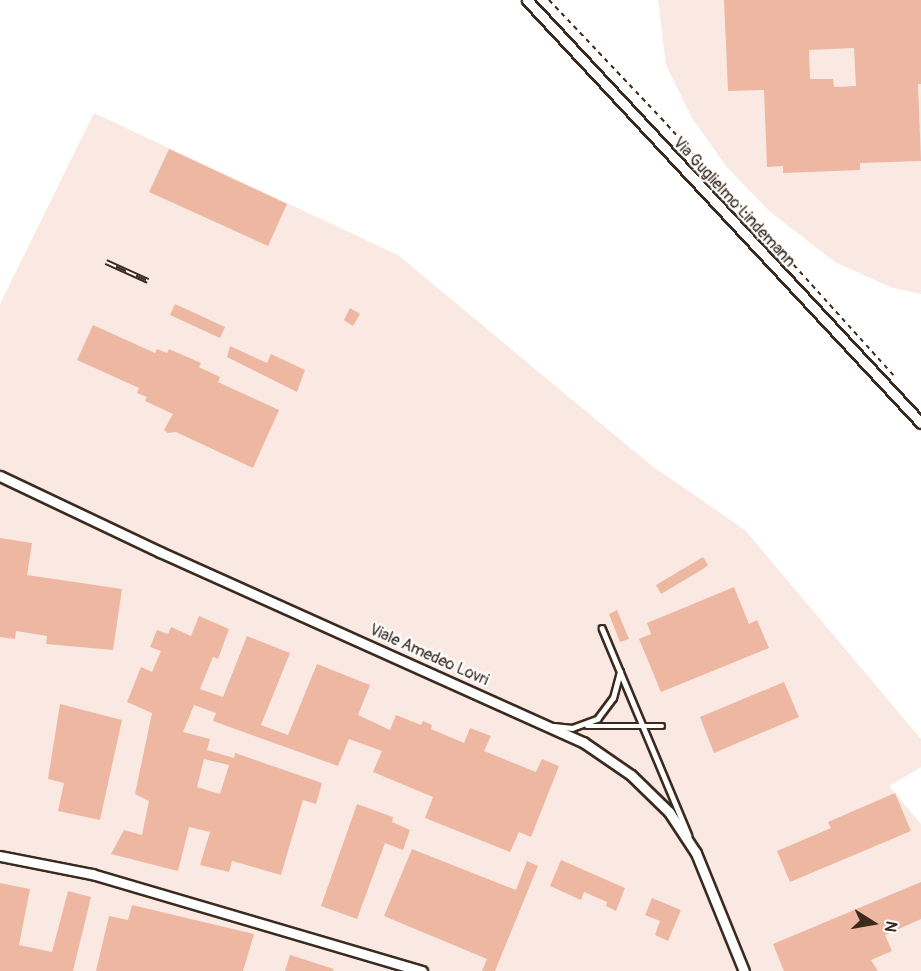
<!DOCTYPE html>
<html>
<head>
<meta charset="utf-8">
<style>
  body { margin:0 }
  #map { position:relative; width:921px; height:971px; overflow:hidden; background:#fff; font-family:Pangolin,sans-serif }
  div>[style] { position:absolute }
  .built>* { inset:0; background:#fae9e3 }
  .building>* { inset:0; background:#edb7a1 }
  .path>* { height:2px; margin-top:-1px; transform-origin:0; background:repeating-linear-gradient(90deg,#3b2a1e 0 4.5px,transparent 0 9px) }
  .roads { filter:drop-shadow(2px 0 #3b2a1e) drop-shadow(-2px 0 #3b2a1e) drop-shadow(0 2px #3b2a1e) drop-shadow(0 -2px #3b2a1e) }
  .service>* { height:4.5px; margin:-2.25px; padding:0 2.25px; transform-origin:2.25px; border-radius:2.25px; background:#fff }
  .minor>* { height:9px; margin:-4.5px; padding:0 4.5px; transform-origin:4.5px; border-radius:4.5px; background:#fff }
  .rail>* { height:6px; margin-top:-3px; transform-origin:0; background:repeating-linear-gradient(90deg,#fff 0 11px,#3b2a1e 0 22px); box-sizing:border-box; border-block:2px solid #3b2a1e }
  span { translate:-50% -50%; white-space:nowrap; text-align:center; line-height:1.15; -webkit-text-stroke:4.5px #fff; paint-order:stroke }
  .street-label { font-size:16px; color:#3b2a1e }
  .north { position:absolute; left:843px; top:893px; width:60px; height:60px; -webkit-text-stroke:4px #fff; paint-order:stroke; rotate:101deg; font-size:16px; font-weight:700; line-height:24px; text-align:center; color:#3b2a1e }
  .north::after { content:''; display:block; margin:auto; width:21px; height:27px; background:#3b2a1e; clip-path:polygon(50% 0,100% 100%,50% 72%,0 100%) }
</style>
</head>
<body>
<div id="map">
  <div class="built">
    <i style="clip-path:polygon(658px 0,921px 0,921px 294px,890px 287px,835px 262px,769px 211px,726px 166px,692px 118px,666px 65px)"></i>
    <i style="clip-path:polygon(94px 113px,398px 255px,652px 466px,745px 530px,921px 739px,921px 767px,889px 786px,921px 824px,921px 971px,0 971px,0 304px)"></i>
  </div>
  <div class="building">
    <i style="clip-path:polygon(evenodd,724px 0,921px 0,921px 84px,918px 84px,921px 161px,860px 163px,860px 170px,783px 173px,783px 166px,767px 167px,764px 90px,728px 91px,724px 0,854px 48px,856px 86px,834px 87px,833px 79px,810px 79px,809px 50px,854px 48px)"></i>
    <i style="clip-path:polygon(169px 149px,287px 204px,268px 246px,149px 192px)"></i>
    <i style="clip-path:polygon(175px 304px,225px 327px,220px 338px,170px 315px)"></i>
    <i style="clip-path:polygon(350px 308px,360px 314px,353px 326px,344px 320px)"></i>
    <i style="clip-path:polygon(93px 325px,155px 353px,157px 349px,167px 353px,169px 349px,201px 363px,199px 367px,220px 377px,218px 382px,279px 410px,253px 468px,176px 432px,168px 433px,164px 430px,173px 414px,145px 401px,147px 397px,137px 393px,139px 388px,77px 360px)"></i>
    <i style="clip-path:polygon(230px 346px,267px 363px,271px 354px,305px 370px,297px 392px,227px 357px)"></i>
    <i style="clip-path:polygon(0 538px,32px 543px,27px 575px,122px 589px,113px 650px,46px 644px,47px 636px,16px 631px,15px 639px,0 637px)"></i>
    <i style="clip-path:polygon(703px 557px,708px 565px,703px 569px,661px 594px,656px 585px)"></i>
    <i style="clip-path:polygon(734px 587px,749px 624px,757px 620px,769px 648px,661px 692px,639px 639px,651px 634px,647px 623px)"></i>
    <i style="clip-path:polygon(617px 610px,629px 639px,620px 642px,609px 614px)"></i>
    <i style="clip-path:polygon(evenodd,199px 616px,229px 629px,218px 659px,213px 657px,200px 689px,223px 697px,247px 636px,290px 653px,261px 725px,288px 735px,317px 664px,370px 685px,358px 715px,390px 730px,396px 715px,421px 725px,423px 721px,432px 725px,431px 729px,464px 743px,470px 728px,491px 736px,484px 751px,536px 772px,542px 759px,559px 766px,531px 837px,519px 832px,510px 852px,425px 818px,433px 797px,373px 772px,382px 751px,349px 739px,338px 766px,213px 721px,216px 713px,194px 705px,183px 732px,210px 739px,207px 750px,234px 758px,235px 753px,322px 783px,316px 804px,303px 800px,281px 875px,232px 861px,229px 872px,200px 865px,210px 832px,189px 827px,178px 871px,111px 854px,124px 830px,142px 835px,149px 801px,135px 794px,152px 713px,127px 702px,141px 667px,152px 672px,161px 651px,150px 647px,157px 630px,168px 634px,171px 627px,191px 636px,199px 616px,204px 759px,229px 765px,220px 794px,197px 787px,204px 759px)"></i>
    <i style="clip-path:polygon(784px 682px,799px 717px,714px 753px,700px 717px)"></i>
    <i style="clip-path:polygon(60px 704px,122px 720px,100px 820px,58px 811px,64px 783px,48px 779px)"></i>
    <i style="clip-path:polygon(895px 793px,911px 831px,790px 882px,777px 851px,831px 828px,828px 822px)"></i>
    <i style="clip-path:polygon(357px 804px,393px 817px,392px 822px,410px 830px,403px 850px,385px 843px,357px 919px,321px 906px)"></i>
    <i style="clip-path:polygon(412px 849px,516px 890px,527px 861px,538px 866px,495px 971px,482px 971px,487px 959px,384px 916px)"></i>
    <i style="clip-path:polygon(561px 860px,625px 888px,616px 911px,606px 906px,607px 902px,584px 892px,581px 900px,550px 886px)"></i>
    <i style="clip-path:polygon(921px 882px,921px 919px,885px 935px,892px 951px,871px 960px,878px 971px,784px 971px,773px 944px)"></i>
    <i style="clip-path:polygon(0 883px,30px 889px,19px 945px,52px 952px,68px 891px,91px 897px,73px 971px,0 971px)"></i>
    <i style="clip-path:polygon(652px 898px,681px 910px,668px 941px,655px 935px,660px 921px,645px 915px)"></i>
    <i style="clip-path:polygon(132px 905px,254px 934px,243px 971px,96px 971px,109px 916px,128px 920px)"></i>
    <i style="clip-path:polygon(290px 955px,334px 969px,333px 971px,285px 971px)"></i>
  </div>
  <div class="path">
    <i style="left:549px;top:0;width:163px;rotate:46.5deg"></i>
    <i style="left:661px;top:118px;width:350px;rotate:47.9deg"></i>
  </div>
  <div class="roads">
    <div class="service">
      <i style="left:602px;top:628px;width:225px;rotate:67.3deg"></i>
      <i style="left:554px;top:726px;width:18px;rotate:6deg"></i>
      <i style="left:572px;top:728px;width:27px;rotate:-20deg"></i>
      <i style="left:597px;top:719px;width:26px;rotate:-53deg"></i>
      <i style="left:613px;top:698px;width:27px;rotate:-75deg"></i>
      <i style="left:587px;top:726px;width:75px"></i>
    </div>
    <div class="minor">
      <i style="left:527px;top:0;width:578px;rotate:47.03deg"></i>
      <i style="left:0;top:476px;width:177px;rotate:25.4deg"></i>
      <i style="left:160px;top:552px;width:464px;rotate:24.2deg"></i>
      <i style="left:583px;top:742px;width:58px;rotate:34.5deg"></i>
      <i style="left:631px;top:775px;width:53px;rotate:44.2deg"></i>
      <i style="left:669px;top:812px;width:49px;rotate:56.6deg"></i>
      <i style="left:696px;top:853px;width:127px;rotate:67.9deg"></i>
      <i style="left:0;top:856px;width:94px;rotate:11.1deg"></i>
      <i style="left:92px;top:874px;width:344px;rotate:16.4deg"></i>
    </div>
  </div>
  <div class="rail">
    <i style="left:106px;top:262px;width:46px;rotate:24.3deg"></i>
  </div>
  <div class="street-label">
    <span style="left:734px;top:202px;rotate:47deg">Via Guglielmo Lindemann</span>
    <span style="left:429px;top:655px;rotate:24deg">Viale Amedeo Lovri</span>
  </div>
  <div class="north">N</div>
</div>
</body>
</html>
